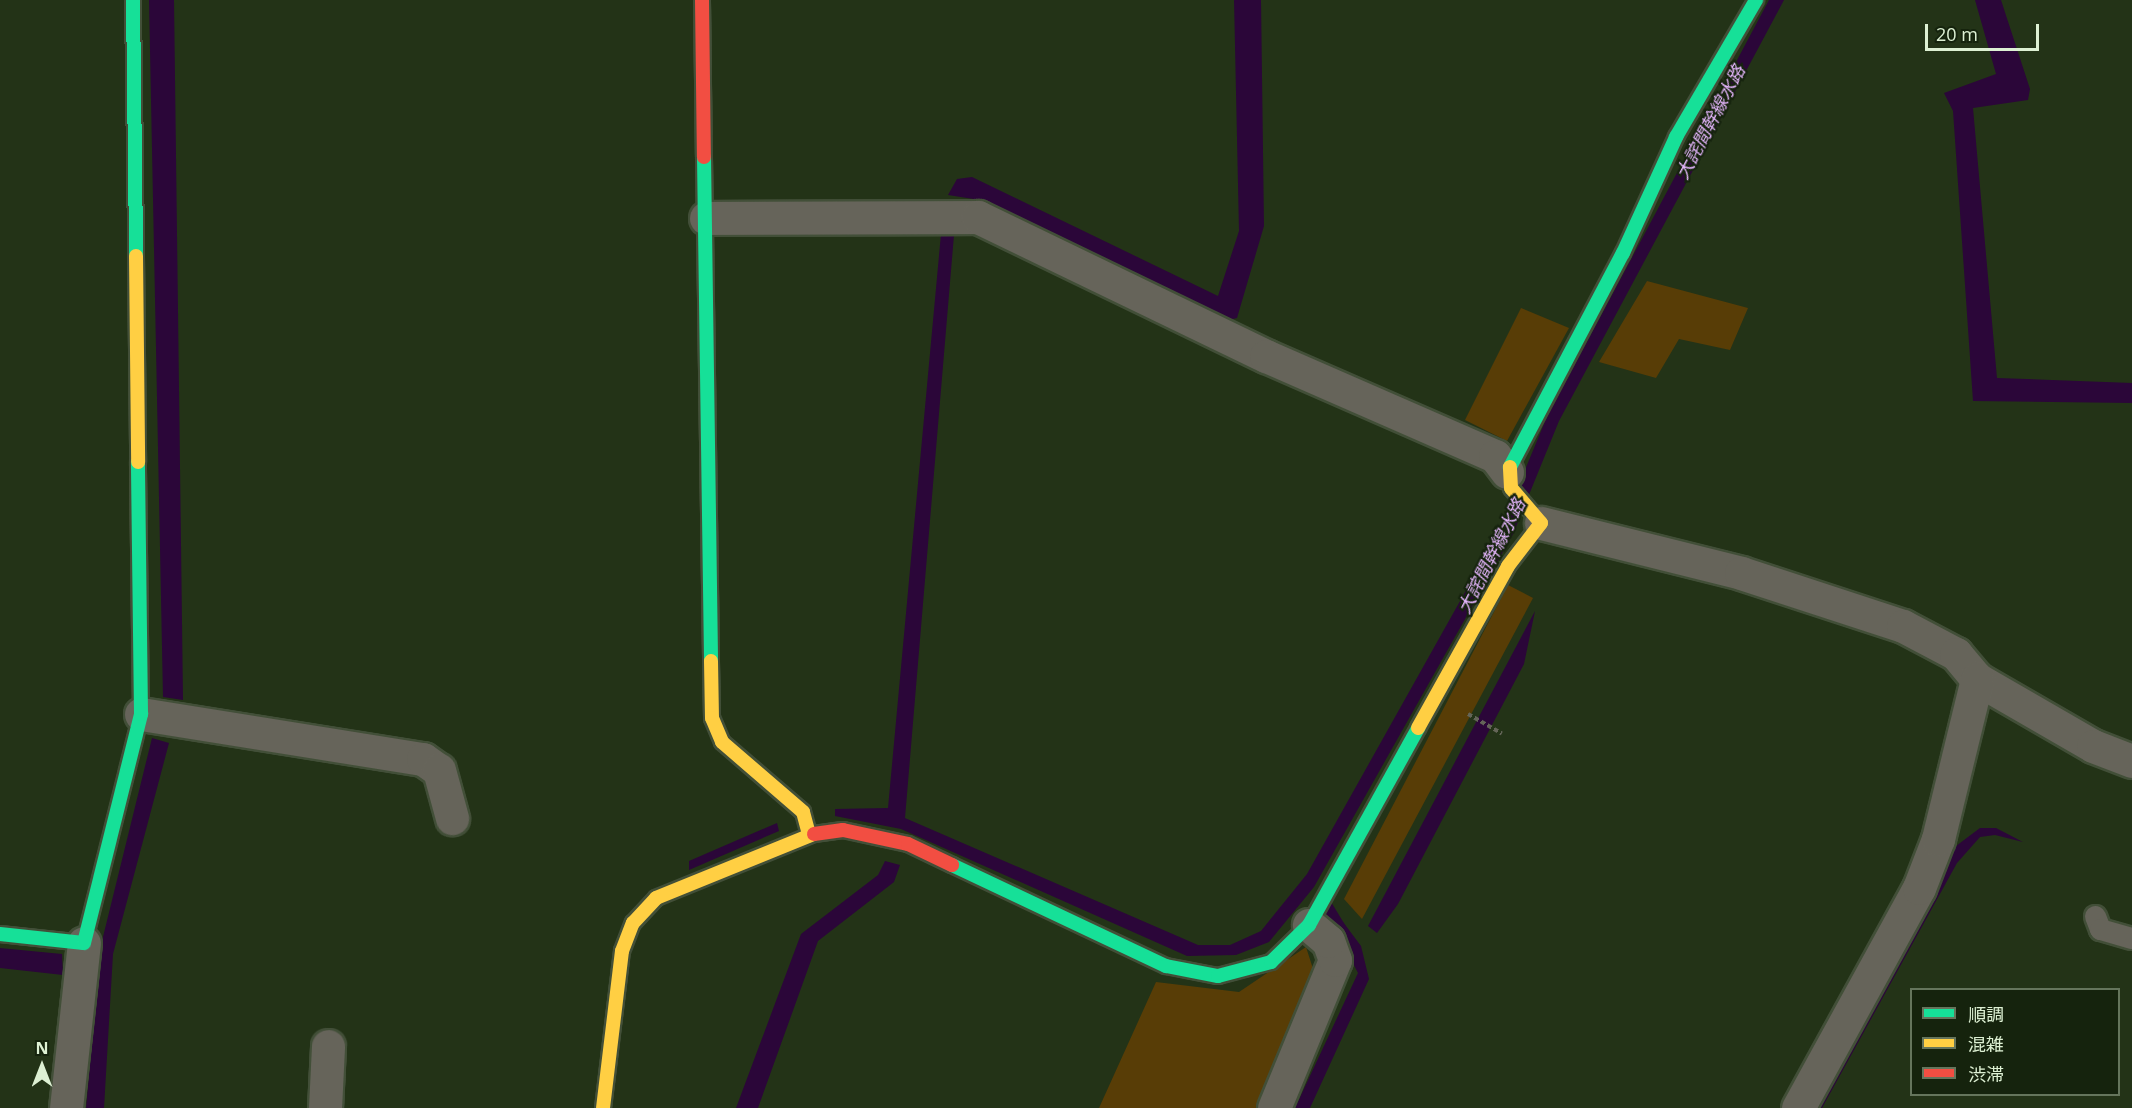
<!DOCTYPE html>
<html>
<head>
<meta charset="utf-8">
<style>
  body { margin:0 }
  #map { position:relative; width:2132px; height:1108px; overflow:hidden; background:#233317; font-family:"Open Sans","Noto Sans JP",sans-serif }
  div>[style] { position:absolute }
  .green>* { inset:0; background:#583d06 }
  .water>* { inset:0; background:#2b0639 }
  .stream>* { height:12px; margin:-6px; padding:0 6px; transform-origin:6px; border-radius:6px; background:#2b0639 }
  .path>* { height:4px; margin-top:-2px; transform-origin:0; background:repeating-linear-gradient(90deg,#646558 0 4.5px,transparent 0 7.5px) }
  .roads { filter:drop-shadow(2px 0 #424f38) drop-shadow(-2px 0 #424f38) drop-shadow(0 2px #424f38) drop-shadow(0 -2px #424f38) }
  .lane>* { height:21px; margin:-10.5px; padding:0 10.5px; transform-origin:10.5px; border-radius:10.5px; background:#66645a }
  .street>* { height:33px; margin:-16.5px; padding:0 16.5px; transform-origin:16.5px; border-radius:16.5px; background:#66645a }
  .fast>* { height:14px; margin:-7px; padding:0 7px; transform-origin:7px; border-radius:7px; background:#16e098 }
  .slow>* { height:14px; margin:-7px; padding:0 7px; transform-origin:7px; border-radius:7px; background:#ffcf43 }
  .jam>* { height:14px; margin:-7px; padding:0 7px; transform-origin:7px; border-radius:7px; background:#f24e42 }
  span { translate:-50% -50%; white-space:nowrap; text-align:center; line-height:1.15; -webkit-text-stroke:4.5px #15230d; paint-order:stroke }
  .water-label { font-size:18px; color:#e4b5fc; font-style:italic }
  .legend { position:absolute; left:1910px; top:988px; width:210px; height:108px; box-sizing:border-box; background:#15230d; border:2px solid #65755c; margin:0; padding:8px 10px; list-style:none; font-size:18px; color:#ddf0d3 }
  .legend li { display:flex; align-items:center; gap:12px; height:30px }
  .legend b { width:30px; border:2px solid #65755c }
  .north { position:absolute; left:12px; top:1036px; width:60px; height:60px; -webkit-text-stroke:4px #15230d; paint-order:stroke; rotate:0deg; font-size:16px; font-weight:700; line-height:24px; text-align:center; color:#ddf0d3 }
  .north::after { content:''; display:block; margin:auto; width:21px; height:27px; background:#ddf0d3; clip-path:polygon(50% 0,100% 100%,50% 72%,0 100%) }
  .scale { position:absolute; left:1925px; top:24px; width:114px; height:27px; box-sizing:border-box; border:3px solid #ddf0d3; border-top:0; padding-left:8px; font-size:18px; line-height:21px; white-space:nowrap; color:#ddf0d3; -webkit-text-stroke:4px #15230d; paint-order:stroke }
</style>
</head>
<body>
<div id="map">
  <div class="green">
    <i style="clip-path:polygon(1647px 281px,1748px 308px,1730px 350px,1679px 339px,1656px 378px,1599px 362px)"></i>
    <i style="clip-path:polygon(1521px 308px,1569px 328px,1507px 441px,1465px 420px)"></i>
    <i style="clip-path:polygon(1508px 585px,1533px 598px,1362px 919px,1344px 899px)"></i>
    <i style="clip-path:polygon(1306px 947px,1315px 975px,1257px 1108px,1099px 1108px,1156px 982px,1239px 992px)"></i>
  </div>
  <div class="water">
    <i style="clip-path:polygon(149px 0,174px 0,183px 700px,163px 697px)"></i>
    <i style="clip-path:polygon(1234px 0,1261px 0,1264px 226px,1237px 318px,1224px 321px,980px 200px,948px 195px,957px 179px,972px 177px,1218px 296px,1239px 231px)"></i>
    <i style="clip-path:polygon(1769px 0,1784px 0,1559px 421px,1513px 534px,1314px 887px,1269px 942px,1236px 955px,1187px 956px,901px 829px,835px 816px,835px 809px,888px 808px,941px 234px,954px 235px,905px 818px,1198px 945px,1230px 945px,1261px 931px,1307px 874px,1501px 528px,1546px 419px)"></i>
    <i style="clip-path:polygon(1975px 0,2001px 0,2030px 89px,2028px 100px,1973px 108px,1997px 378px,2132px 383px,2132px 403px,1973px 401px,1953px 111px,1944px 93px,1996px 74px)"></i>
    <i style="clip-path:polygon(1535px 611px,1524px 664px,1398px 904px,1377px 933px,1368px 926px)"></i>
    <i style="clip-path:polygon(152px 738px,169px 743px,113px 954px,104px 1108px,86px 1108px,101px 945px)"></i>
    <i style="clip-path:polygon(777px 823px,779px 831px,689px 870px,689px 861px)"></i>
    <i style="clip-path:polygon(1980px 828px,1996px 828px,2023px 842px,1995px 835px,1980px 837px,1957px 863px,1822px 1108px,1813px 1108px,1956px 846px)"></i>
    <i style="clip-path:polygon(885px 861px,900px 865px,894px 882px,818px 941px,758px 1108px,736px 1108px,801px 934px,878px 875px)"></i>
    <i style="clip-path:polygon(1343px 922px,1361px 946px,1369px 979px,1310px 1108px,1295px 1108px,1358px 973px,1336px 930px)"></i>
    <i style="clip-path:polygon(0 948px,62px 954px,63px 975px,0 968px)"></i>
  </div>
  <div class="stream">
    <i style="left:1324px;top:902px;width:42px;rotate:58.6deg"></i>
  </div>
  <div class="path">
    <i style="left:1468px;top:714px;width:39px;rotate:30deg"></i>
  </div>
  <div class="roads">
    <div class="lane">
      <i style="left:2095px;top:916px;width:14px;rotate:69deg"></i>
      <i style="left:2100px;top:929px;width:33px;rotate:16deg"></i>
    </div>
    <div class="street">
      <i style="left:706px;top:218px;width:272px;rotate:-0.2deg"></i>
      <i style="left:978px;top:217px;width:320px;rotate:25.8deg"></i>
      <i style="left:1266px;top:356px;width:250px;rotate:23.6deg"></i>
      <i style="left:1495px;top:456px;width:20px;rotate:53deg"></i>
      <i style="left:1541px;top:523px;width:206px;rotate:14deg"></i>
      <i style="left:1741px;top:573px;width:170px;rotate:18.1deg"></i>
      <i style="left:1903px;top:626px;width:60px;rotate:27.8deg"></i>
      <i style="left:1956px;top:654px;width:33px;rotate:50deg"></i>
      <i style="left:1977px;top:679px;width:134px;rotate:30deg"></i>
      <i style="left:2093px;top:746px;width:42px;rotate:21deg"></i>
      <i style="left:141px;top:714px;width:286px;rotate:9.1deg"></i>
      <i style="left:423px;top:759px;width:19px;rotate:35deg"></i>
      <i style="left:439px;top:770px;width:50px;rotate:74.8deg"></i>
      <i style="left:66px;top:1108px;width:166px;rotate:-83.8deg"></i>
      <i style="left:325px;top:1108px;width:62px;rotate:-87.2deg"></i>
      <i style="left:1274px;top:1108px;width:160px;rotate:-67.6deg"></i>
      <i style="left:1335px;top:960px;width:20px;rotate:-110deg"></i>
      <i style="left:1328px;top:941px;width:25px;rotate:-140deg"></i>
      <i style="left:1798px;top:1108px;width:251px;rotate:-61.2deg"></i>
      <i style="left:1919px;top:888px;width:53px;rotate:-68.8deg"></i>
      <i style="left:1938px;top:839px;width:165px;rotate:-76.3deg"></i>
    </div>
    <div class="fast">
      <i style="left:133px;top:0;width:256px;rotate:89.3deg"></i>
      <i style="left:704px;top:157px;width:504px;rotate:89.2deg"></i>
      <i style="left:1510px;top:467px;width:242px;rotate:-62.2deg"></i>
      <i style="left:1623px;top:253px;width:128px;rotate:-65.4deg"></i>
      <i style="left:1676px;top:137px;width:159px;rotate:-59.7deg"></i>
      <i style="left:952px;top:865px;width:237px;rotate:25.3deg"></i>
      <i style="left:1166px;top:966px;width:53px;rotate:10.9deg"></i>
      <i style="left:1218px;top:976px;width:55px;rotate:-14.8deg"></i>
      <i style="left:1271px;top:962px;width:53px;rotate:-44.2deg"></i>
      <i style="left:1309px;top:925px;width:225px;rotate:-61deg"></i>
      <i style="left:0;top:934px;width:84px;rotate:6.1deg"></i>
      <i style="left:84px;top:943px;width:236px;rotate:-76deg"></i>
      <i style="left:141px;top:714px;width:252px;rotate:-90.7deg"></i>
    </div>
    <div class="slow">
      <i style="left:136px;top:256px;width:206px;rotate:89.4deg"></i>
      <i style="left:711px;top:661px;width:57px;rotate:89deg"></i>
      <i style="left:712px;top:718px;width:26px;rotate:67deg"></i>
      <i style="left:722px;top:742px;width:107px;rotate:40.8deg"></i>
      <i style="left:803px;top:812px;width:24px;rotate:75deg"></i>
      <i style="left:1418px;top:728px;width:185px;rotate:-60.9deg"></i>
      <i style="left:1508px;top:566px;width:54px;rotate:-52.5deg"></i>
      <i style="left:1541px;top:523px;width:46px;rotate:-130.6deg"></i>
      <i style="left:1511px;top:488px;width:21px;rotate:-93deg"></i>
      <i style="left:603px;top:1108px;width:158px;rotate:-83.1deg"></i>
      <i style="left:622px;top:951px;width:30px;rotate:-69deg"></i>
      <i style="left:633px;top:923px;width:34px;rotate:-47deg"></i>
      <i style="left:656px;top:898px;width:170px;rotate:-22.1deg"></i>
    </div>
    <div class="jam">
      <i style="left:702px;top:0;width:157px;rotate:89.3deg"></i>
      <i style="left:814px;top:834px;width:29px;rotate:-8deg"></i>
      <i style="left:843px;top:830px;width:66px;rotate:12.2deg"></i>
      <i style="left:908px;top:844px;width:49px;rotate:25.5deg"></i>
    </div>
  </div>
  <div class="water-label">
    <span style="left:1710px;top:122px;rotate:-62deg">大詫間幹線水路</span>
    <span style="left:1491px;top:556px;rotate:-63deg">大詫間幹線水路</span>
  </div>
  <ul class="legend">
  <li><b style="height:8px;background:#16e098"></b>順調</li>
  <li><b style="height:8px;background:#ffcf43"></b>混雑</li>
  <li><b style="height:8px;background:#f24e42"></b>渋滞</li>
  </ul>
  <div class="north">N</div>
  <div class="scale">20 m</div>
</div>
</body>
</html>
